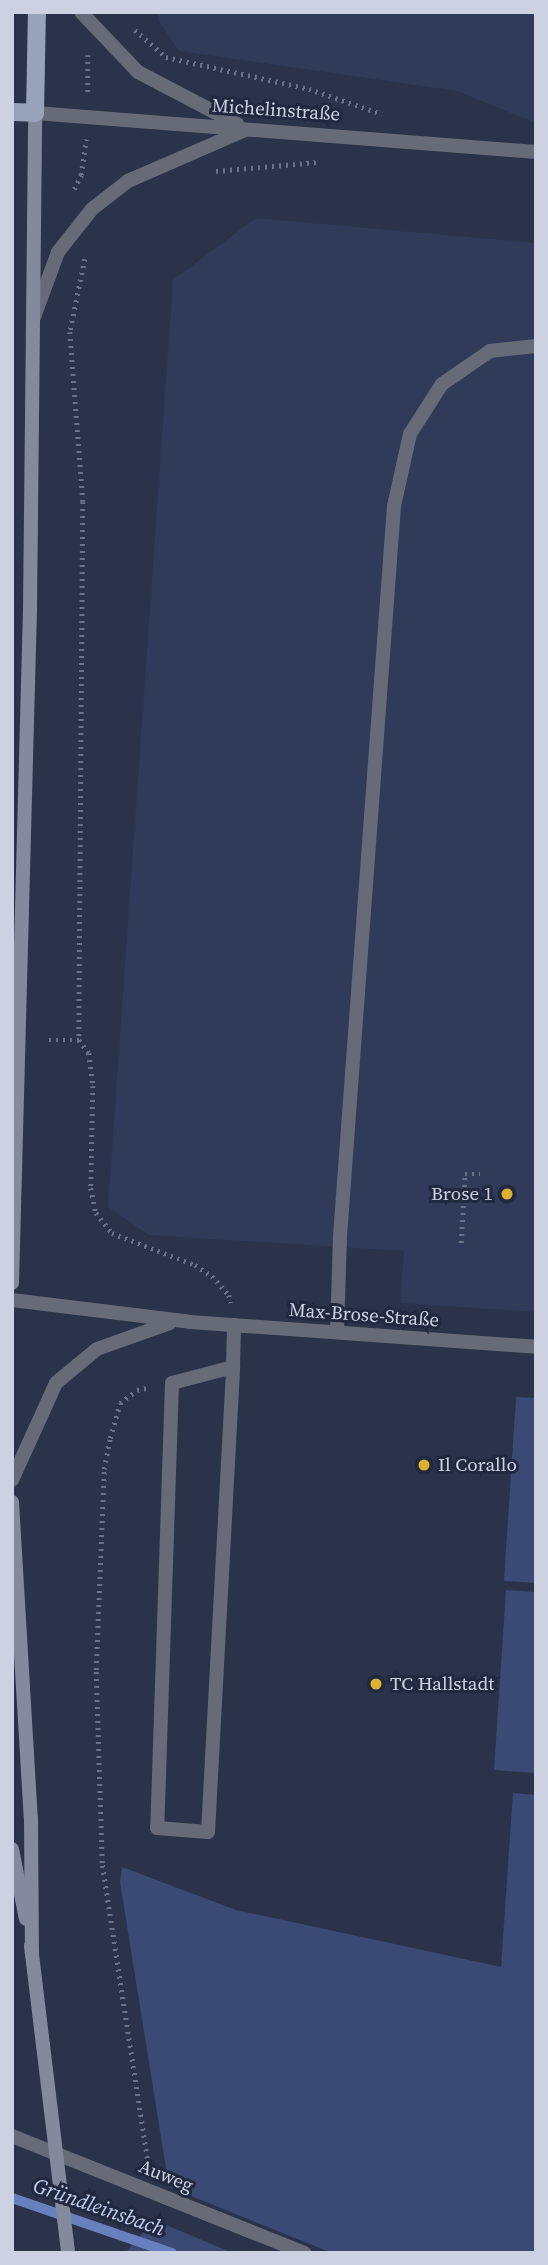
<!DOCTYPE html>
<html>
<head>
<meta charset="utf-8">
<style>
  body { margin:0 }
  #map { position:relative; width:548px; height:2265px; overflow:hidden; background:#2a334a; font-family:"Source Serif 4",serif }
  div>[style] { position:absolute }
  .built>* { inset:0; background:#2f3b58 }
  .green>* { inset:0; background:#3a4a75 }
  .stream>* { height:10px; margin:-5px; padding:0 5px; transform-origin:5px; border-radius:5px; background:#6880be }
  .path>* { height:4.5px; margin-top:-2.25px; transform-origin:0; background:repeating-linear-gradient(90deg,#6b7387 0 2px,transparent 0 7px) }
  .lane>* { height:14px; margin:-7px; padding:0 7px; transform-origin:7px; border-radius:7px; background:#666b77 }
  .street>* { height:14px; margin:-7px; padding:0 7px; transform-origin:7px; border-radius:7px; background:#666b77 }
  .secondary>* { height:14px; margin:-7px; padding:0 7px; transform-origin:7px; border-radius:7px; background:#838a9d }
  .primary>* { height:18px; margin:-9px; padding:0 9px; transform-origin:9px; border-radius:9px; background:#98a2ba }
  .secondary-bridge>* { height:14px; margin:-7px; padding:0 7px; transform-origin:7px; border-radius:7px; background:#838a9d }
  .dots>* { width:19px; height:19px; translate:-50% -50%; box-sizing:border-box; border:4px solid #20293f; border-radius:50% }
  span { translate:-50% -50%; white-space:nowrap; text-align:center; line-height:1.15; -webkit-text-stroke:6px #20293f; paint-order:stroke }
  .street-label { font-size:19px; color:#ccd2e1 }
  .poi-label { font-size:19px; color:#ccd2e1 }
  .right { translate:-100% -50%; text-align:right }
  .left { translate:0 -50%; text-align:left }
  .water-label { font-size:21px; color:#c0cef1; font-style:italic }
  .frame { position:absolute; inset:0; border:14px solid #ccd2e1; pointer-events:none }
</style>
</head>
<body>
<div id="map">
  <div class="built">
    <i style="clip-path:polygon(158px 12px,536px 12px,536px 123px,457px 91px,179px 51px,158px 20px)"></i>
    <i style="clip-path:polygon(256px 218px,536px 243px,536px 1312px,400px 1303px,404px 1251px,149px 1235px,108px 1207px,173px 280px)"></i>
  </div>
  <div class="green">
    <i style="clip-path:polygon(516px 1397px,536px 1398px,536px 1583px,504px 1581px)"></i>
    <i style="clip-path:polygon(506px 1590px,536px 1592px,536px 1773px,494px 1770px)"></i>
    <i style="clip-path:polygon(513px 1793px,536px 1795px,536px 2253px,332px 2253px,169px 2187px,120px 1882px,122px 1867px,236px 1910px,501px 1967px)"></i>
    <i style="clip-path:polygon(154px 2220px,233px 2253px,125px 2253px)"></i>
  </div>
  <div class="stream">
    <i style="left:12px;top:2198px;width:169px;rotate:19deg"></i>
  </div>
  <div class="path">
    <i style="left:135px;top:30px;width:41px;rotate:41.1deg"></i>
    <i style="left:166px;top:57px;width:147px;rotate:12.6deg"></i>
    <i style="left:309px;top:89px;width:77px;rotate:18.9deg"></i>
    <i style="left:88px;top:55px;width:40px;rotate:90deg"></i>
    <i style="left:216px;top:171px;width:102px;rotate:-5deg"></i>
    <i style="left:74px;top:189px;width:16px;rotate:-63deg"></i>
    <i style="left:81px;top:175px;width:36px;rotate:-82deg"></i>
    <i style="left:85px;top:259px;width:75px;rotate:101.6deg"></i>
    <i style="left:70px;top:332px;width:170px;rotate:85.6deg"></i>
    <i style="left:83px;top:502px;width:538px;rotate:90.43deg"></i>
    <i style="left:79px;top:1040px;width:16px;rotate:52deg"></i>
    <i style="left:89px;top:1053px;width:33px;rotate:83deg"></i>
    <i style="left:93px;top:1086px;width:102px;rotate:91.1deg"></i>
    <i style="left:91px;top:1188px;width:25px;rotate:79deg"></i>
    <i style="left:96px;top:1213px;width:26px;rotate:51deg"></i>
    <i style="left:112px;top:1233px;width:89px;rotate:21.1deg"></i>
    <i style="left:195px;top:1265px;width:20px;rotate:33deg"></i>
    <i style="left:212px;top:1276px;width:25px;rotate:48deg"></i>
    <i style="left:229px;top:1295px;width:8px;rotate:76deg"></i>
    <i style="left:49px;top:1040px;width:30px"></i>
    <i style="left:461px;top:1243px;width:69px;rotate:-86.7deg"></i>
    <i style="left:465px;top:1174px;width:15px"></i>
    <i style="left:148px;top:2165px;width:305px;rotate:-98.7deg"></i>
    <i style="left:102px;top:1863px;width:193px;rotate:-91.8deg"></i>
    <i style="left:96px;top:1670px;width:201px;rotate:-87.7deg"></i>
    <i style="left:104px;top:1469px;width:32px;rotate:-79deg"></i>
    <i style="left:110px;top:1438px;width:36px;rotate:-74deg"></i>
    <i style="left:120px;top:1403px;width:21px;rotate:-37deg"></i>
    <i style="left:137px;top:1390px;width:13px;rotate:-13deg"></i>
  </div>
  <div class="lane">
    <i style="left:337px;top:1332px;width:96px;rotate:-88.2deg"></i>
    <i style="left:340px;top:1236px;width:732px;rotate:-85.77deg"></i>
    <i style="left:394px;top:506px;width:74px;rotate:-77.5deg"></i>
    <i style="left:410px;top:434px;width:59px;rotate:-57.4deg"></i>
    <i style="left:442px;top:384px;width:58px;rotate:-34.5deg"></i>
    <i style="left:490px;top:351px;width:46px;rotate:-6.2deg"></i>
    <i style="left:233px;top:1367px;width:63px;rotate:165.3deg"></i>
    <i style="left:172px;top:1383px;width:445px;rotate:91.9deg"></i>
    <i style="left:157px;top:1828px;width:51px;rotate:4.5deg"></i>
    <i style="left:208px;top:1832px;width:466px;rotate:-86.9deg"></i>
    <i style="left:233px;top:1367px;width:42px;rotate:-88.6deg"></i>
  </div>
  <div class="street">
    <i style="left:81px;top:12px;width:83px;rotate:46.5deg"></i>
    <i style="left:138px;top:72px;width:112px;rotate:27.7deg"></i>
    <i style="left:35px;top:113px;width:503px;rotate:4.45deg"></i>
    <i style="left:34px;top:317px;width:69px;rotate:-69.7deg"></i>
    <i style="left:58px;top:252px;width:55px;rotate:-51.7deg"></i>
    <i style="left:92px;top:209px;width:46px;rotate:-37.9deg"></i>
    <i style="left:128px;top:181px;width:125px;rotate:-23.5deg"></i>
    <i style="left:12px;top:1300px;width:179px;rotate:7deg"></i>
    <i style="left:190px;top:1322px;width:347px;rotate:4.1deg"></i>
    <i style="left:12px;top:1480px;width:107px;rotate:-65.6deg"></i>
    <i style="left:56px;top:1383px;width:53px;rotate:-39.7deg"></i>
    <i style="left:97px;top:1349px;width:77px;rotate:-19.6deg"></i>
    <i style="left:12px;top:2136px;width:315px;rotate:21.8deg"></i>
  </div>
  <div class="secondary">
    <i style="left:12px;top:1283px;width:674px;rotate:-88.47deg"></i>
    <i style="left:30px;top:609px;width:496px;rotate:-89.4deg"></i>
    <i style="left:12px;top:1502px;width:317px;rotate:86.6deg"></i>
    <i style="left:31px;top:1818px;width:136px;rotate:89.6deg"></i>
    <i style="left:12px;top:1849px;width:71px;rotate:78.7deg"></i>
    <i style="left:31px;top:1946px;width:100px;rotate:83.1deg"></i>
  </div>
  <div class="primary">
    <i style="left:12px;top:112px;width:23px;rotate:2deg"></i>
    <i style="left:35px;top:113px;width:101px;rotate:-88.9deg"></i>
  </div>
  <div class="secondary-bridge">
    <i style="left:43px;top:2045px;width:209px;rotate:83.1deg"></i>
  </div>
  <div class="dots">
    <i style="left:507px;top:1194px;background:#deb133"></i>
    <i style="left:424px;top:1465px;background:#deb133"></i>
    <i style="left:376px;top:1684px;background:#deb133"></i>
  </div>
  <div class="street-label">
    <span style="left:276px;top:110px;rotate:4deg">Michelinstraße</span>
    <span style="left:364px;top:1315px;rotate:4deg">Max-Brose-Straße</span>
    <span style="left:166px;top:2176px;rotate:22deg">Auweg</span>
  </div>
  <div class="poi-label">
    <span class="right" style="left:493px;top:1194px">Brose 1</span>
    <span class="left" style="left:438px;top:1465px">Il Corallo</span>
    <span class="left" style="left:390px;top:1684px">TC Hallstadt</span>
  </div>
  <div class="water-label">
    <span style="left:99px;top:2207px;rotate:19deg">Gründleinsbach</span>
  </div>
  <div class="frame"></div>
</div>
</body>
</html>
